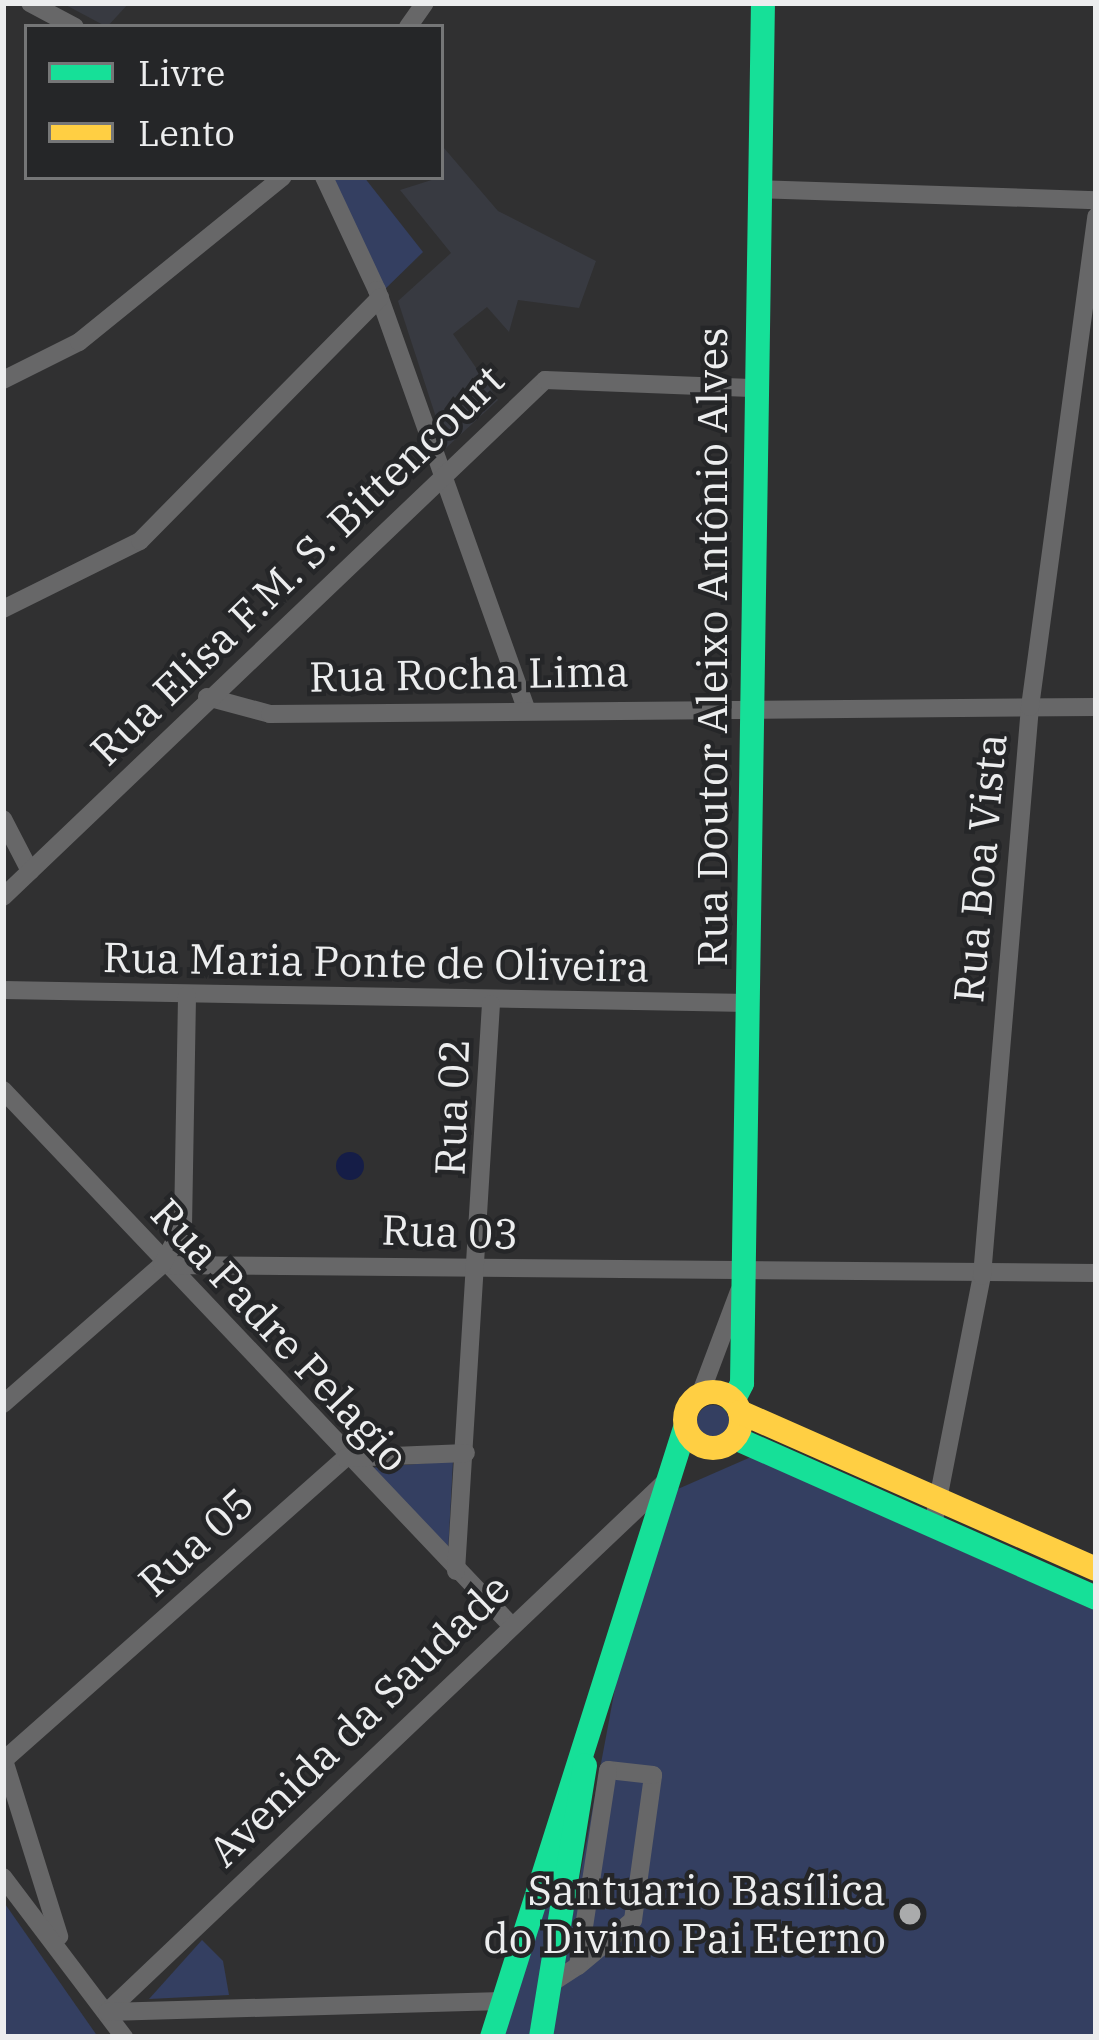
<!DOCTYPE html>
<html>
<head>
<meta charset="utf-8">
<style>
  body { margin:0 }
  #map { position:relative; width:1099px; height:2040px; overflow:hidden; background:#303031; font-family:"IBM Plex Serif",serif }
  div>[style] { position:absolute }
  .built>* { inset:0; background:#383a41 }
  .green>* { inset:0; background:#343f61 }
  .round { border-radius:50% }
  .water>* { inset:0; background:#151d47 }
  .street>* { height:18px; margin:-9px; padding:0 9px; transform-origin:9px; border-radius:9px; background:#676768 }
  .fast>* { height:24px; margin:-12px; padding:0 12px; transform-origin:12px; border-radius:12px; background:#16e098 }
  .slow>* { height:24px; margin:-12px; padding:0 12px; transform-origin:12px; border-radius:12px; background:#ffcf43 }
  .slow>.ring { margin:-12px; padding:0; box-sizing:content-box; background:none; border:24px solid #ffcf43; border-radius:50% }
  .dots>* { width:33px; height:33px; translate:-50% -50%; box-sizing:border-box; border:6px solid #252628; border-radius:50% }
  span { translate:-50% -50%; white-space:nowrap; text-align:center; line-height:1.15; -webkit-text-stroke:9px #252628; paint-order:stroke }
  .street-label { font-size:42px; color:#ecedee }
  .poi-label { font-size:42px; color:#ecedee }
  .right { translate:-100% -50%; text-align:right }
  .frame { position:absolute; inset:0; border:6px solid #ecedee; pointer-events:none }
  .legend { position:absolute; left:24px; top:24px; width:420px; height:156px; box-sizing:border-box; background:#252628; border:3px solid #757677; margin:0; padding:15px 21px; list-style:none; font-size:36px; color:#ecedee }
  .legend li { display:flex; align-items:center; gap:24px; height:60px }
  .legend b { width:60px; border:3px solid #757677 }
</style>
</head>
<body>
<div id="map">
  <div class="built">
    <i style="clip-path:polygon(62px 3px,129px 3px,107px 27px)"></i>
    <i style="clip-path:polygon(444px 148px,498px 211px,596px 261px,579px 308px,518px 300px,509px 332px,487px 307px,453px 334px,498px 400px,446px 448px,398px 301px,451px 253px,400px 190px,441px 177px)"></i>
  </div>
  <div class="green">
    <i style="clip-path:polygon(327px 177px,364px 177px,423px 252px,381px 293px)"></i>
    <i class="round" style="left:697px;top:1405px;width:32px;height:32px"></i>
    <i style="clip-path:polygon(751px 1457px,1096px 1611px,1096px 2037px,550px 2037px,616px 1683px,671px 1492px)"></i>
    <i style="clip-path:polygon(453px 1461px,448px 1552px,369px 1468px)"></i>
    <i style="clip-path:polygon(568px 1824px,529px 2037px,501px 2037px)"></i>
    <i style="clip-path:polygon(3px 1901px,98px 2037px,3px 2037px)"></i>
    <i style="clip-path:polygon(202px 1940px,223px 1961px,229px 1995px,149px 1999px)"></i>
  </div>
  <div class="water">
    <i class="round" style="left:336px;top:1152px;width:28px;height:28px"></i>
  </div>
  <div class="street">
    <i style="left:30px;top:3px;width:51px;rotate:28.1deg"></i>
    <i style="left:408px;top:27px;width:29px;rotate:-55deg"></i>
    <i style="left:324px;top:177px;width:125px;rotate:64.9deg"></i>
    <i style="left:377px;top:290px;width:442px;rotate:70.4deg"></i>
    <i style="left:758px;top:189px;width:338px;rotate:1.9deg"></i>
    <i style="left:3px;top:380px;width:85px;rotate:-26.6deg"></i>
    <i style="left:79px;top:342px;width:262px;rotate:-39deg"></i>
    <i style="left:3px;top:609px;width:153px;rotate:-26.4deg"></i>
    <i style="left:140px;top:541px;width:342px;rotate:-45.4deg"></i>
    <i style="left:207px;top:697px;width:65px;rotate:15.1deg"></i>
    <i style="left:270px;top:714px;width:826px;rotate:-0.49deg"></i>
    <i style="left:3px;top:819px;width:59px;rotate:62.6deg"></i>
    <i style="left:3px;top:897px;width:749px;rotate:-43.65deg"></i>
    <i style="left:545px;top:380px;width:206px;rotate:2.2deg"></i>
    <i style="left:3px;top:990px;width:746px;rotate:1deg"></i>
    <i style="left:3px;top:1090px;width:736px;rotate:46.49deg"></i>
    <i style="left:162px;top:1265px;width:934px;rotate:0.49deg"></i>
    <i style="left:700px;top:1395px;width:111px;rotate:-69.4deg"></i>
    <i style="left:3px;top:1404px;width:211px;rotate:-41.2deg"></i>
    <i style="left:162px;top:1265px;width:44px;rotate:-61.7deg"></i>
    <i style="left:183px;top:1226px;width:231px;rotate:-89deg"></i>
    <i style="left:933px;top:1525px;width:254px;rotate:-78.9deg"></i>
    <i style="left:982px;top:1276px;width:571px;rotate:-85.18deg"></i>
    <i style="left:1030px;top:707px;width:495px;rotate:-82.3deg"></i>
    <i style="left:456px;top:1571px;width:568px;rotate:-86.47deg"></i>
    <i style="left:3px;top:1757px;width:188px;rotate:72.6deg"></i>
    <i style="left:4px;top:1760px;width:456px;rotate:-41.5deg"></i>
    <i style="left:345px;top:1458px;width:121px;rotate:-2.4deg"></i>
    <i style="left:3px;top:1877px;width:201px;rotate:52.9deg"></i>
    <i style="left:550px;top:1984px;width:33px;rotate:-33deg"></i>
    <i style="left:578px;top:1966px;width:72px;rotate:-39.9deg"></i>
    <i style="left:633px;top:1920px;width:146px;rotate:-82.1deg"></i>
    <i style="left:653px;top:1775px;width:45px;rotate:-173.7deg"></i>
    <i style="left:608px;top:1770px;width:198px;rotate:98.7deg"></i>
    <i style="left:107px;top:2012px;width:768px;rotate:-43.52deg"></i>
    <i style="left:107px;top:2012px;width:396px;rotate:-1.6deg"></i>
  </div>
  <div class="fast">
    <i style="left:733px;top:1401px;width:20px;rotate:-63deg"></i>
    <i style="left:742px;top:1383px;width:1380px;rotate:-89.13deg"></i>
    <i style="left:735px;top:1438px;width:395px;rotate:23.9deg"></i>
    <i style="left:492px;top:2037px;width:639px;rotate:-72.42deg"></i>
    <i style="left:541px;top:2037px;width:275px;rotate:-80.8deg"></i>
  </div>
  <div class="slow">
    <i class="ring" style="left:685px;top:1392px;width:32px;height:32px"></i>
    <i style="left:740px;top:1412px;width:389px;rotate:23.8deg"></i>
  </div>
  <div class="dots">
    <i style="left:910px;top:1914px;background:#aaabac"></i>
  </div>
  <div class="street-label">
    <span style="left:297px;top:565px;rotate:-44deg">Rua Elisa F.M. S. Bittencourt</span>
    <span style="left:712px;top:647px;rotate:-90deg">Rua Doutor Aleixo Antônio Alves</span>
    <span style="left:469px;top:674px;rotate:-1deg">Rua Rocha Lima</span>
    <span style="left:980px;top:868px;rotate:-85deg">Rua Boa Vista</span>
    <span style="left:376px;top:962px;rotate:1deg">Rua Maria Ponte de Oliveira</span>
    <span style="left:452px;top:1107px;rotate:-88deg">Rua 02</span>
    <span style="left:450px;top:1232px;rotate:2deg">Rua 03</span>
    <span style="left:280px;top:1335px;rotate:47deg">Rua Padre Pelagio</span>
    <span style="left:196px;top:1542px;rotate:-42deg">Rua 05</span>
    <span style="left:359px;top:1720px;rotate:-44deg">Avenida da Saudade</span>
  </div>
  <div class="poi-label">
    <span class="right" style="left:886px;top:1914px">Santuario Basílica<br>do Divino Pai Eterno</span>
  </div>
  <div class="frame"></div>
  <ul class="legend">
  <li><b style="height:15px;background:#16e098"></b>Livre</li>
  <li><b style="height:15px;background:#ffcf43"></b>Lento</li>
  </ul>
</div>
</body>
</html>
